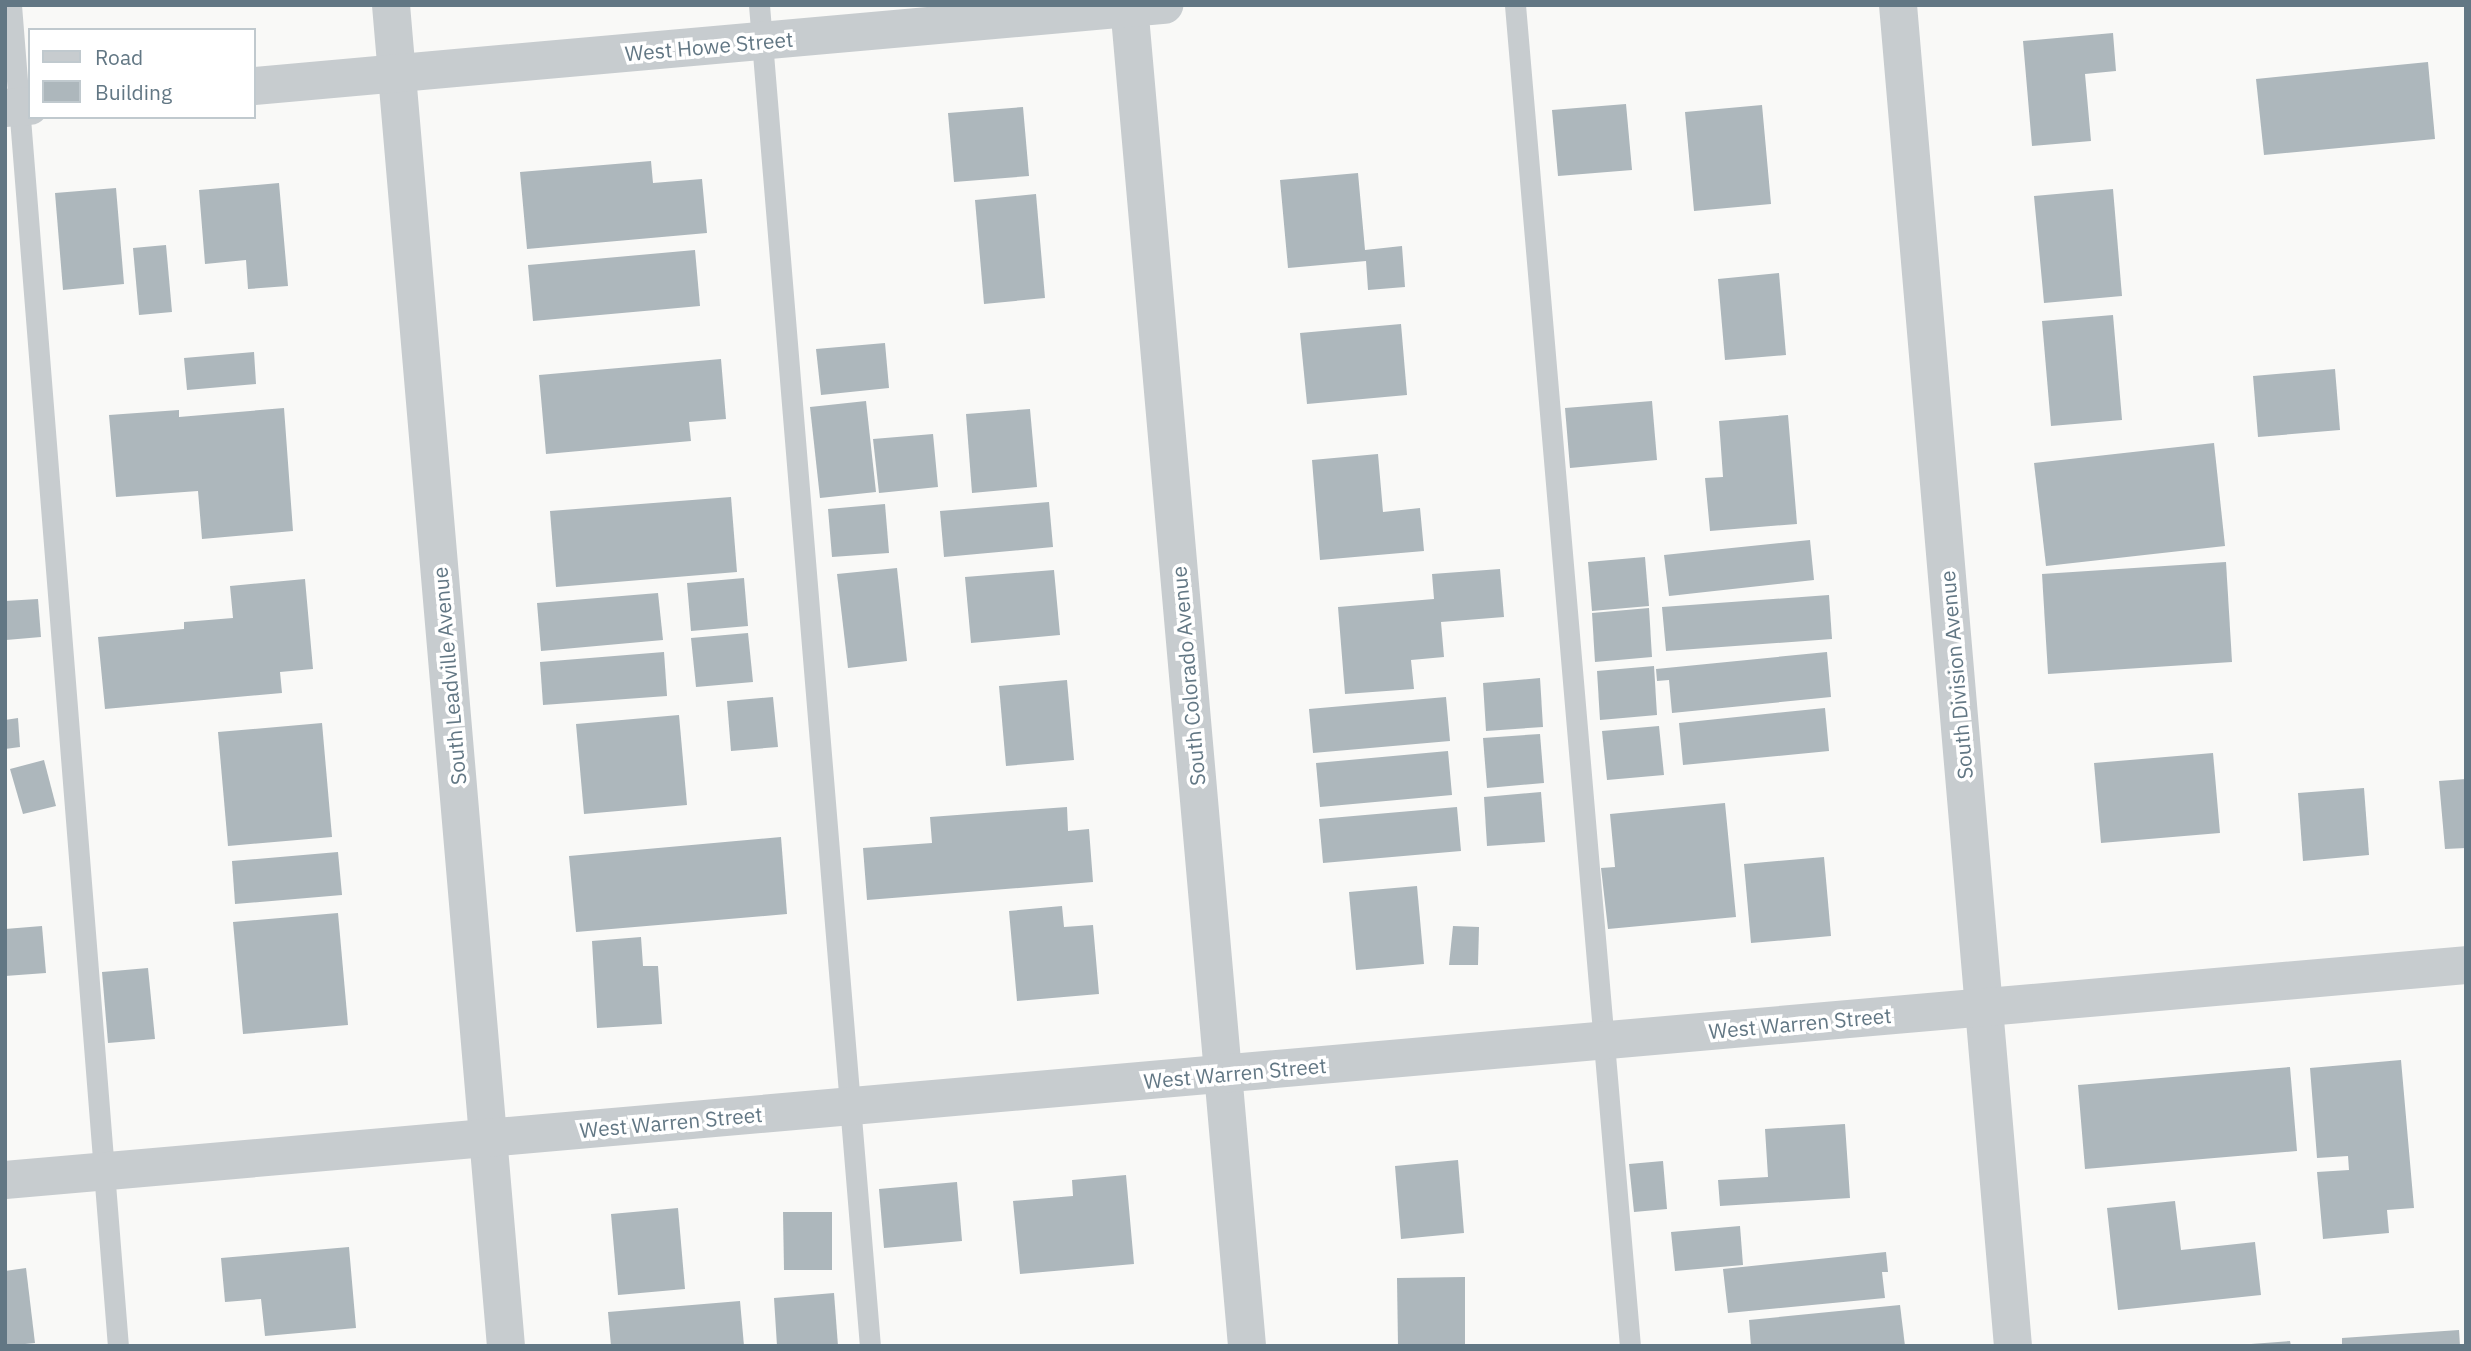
<!DOCTYPE html>
<html>
<head>
<meta charset="utf-8">
<style>
  body { margin:0 }
  #map { position:relative; width:2471px; height:1351px; overflow:hidden; background:#f9f9f7; font-family:"IBM Plex Sans",sans-serif }
  div>[style] { position:absolute }
  .building>* { inset:0; background:#adb7bc }
  .service>* { height:21px; margin:-10.5px; padding:0 10.5px; transform-origin:10.5px; border-radius:10.5px; background:#c7cccf }
  .minor>* { height:38px; margin:-19px; padding:0 19px; transform-origin:19px; border-radius:19px; background:#c7cccf }
  span { translate:-50% -50%; white-space:nowrap; text-align:center; line-height:1.15; -webkit-text-stroke:7px #fff; paint-order:stroke }
  .street-label { font-size:21px; color:#627784 }
  .frame { position:absolute; inset:0; border:7px solid #627784; pointer-events:none }
  .legend { position:absolute; left:28px; top:28px; width:228px; height:91px; box-sizing:border-box; background:#fff; border:2px solid #c0c9ce; margin:0; padding:9px 12px; list-style:none; font-size:21px; color:#627784 }
  .legend li { display:flex; align-items:center; gap:14px; height:35px }
  .legend b { width:35px; border:2px solid #c0c9ce }
</style>
</head>
<body>
<div id="map">
  <div class="building">
    <i style="clip-path:polygon(2113px 33px,2116px 71px,2085px 74px,2091px 141px,2032px 146px,2023px 41px)"></i>
    <i style="clip-path:polygon(2428px 62px,2435px 139px,2264px 155px,2256px 79px)"></i>
    <i style="clip-path:polygon(1626px 104px,1632px 170px,1558px 176px,1552px 110px)"></i>
    <i style="clip-path:polygon(1762px 105px,1771px 204px,1694px 211px,1685px 112px)"></i>
    <i style="clip-path:polygon(1023px 107px,1029px 176px,954px 182px,948px 113px)"></i>
    <i style="clip-path:polygon(651px 161px,653px 183px,702px 179px,707px 233px,527px 249px,520px 172px)"></i>
    <i style="clip-path:polygon(1358px 173px,1365px 250px,1402px 246px,1405px 287px,1368px 290px,1366px 261px,1288px 268px,1280px 180px)"></i>
    <i style="clip-path:polygon(279px 183px,288px 286px,248px 289px,246px 260px,205px 264px,199px 190px)"></i>
    <i style="clip-path:polygon(116px 188px,124px 284px,63px 290px,55px 193px)"></i>
    <i style="clip-path:polygon(2113px 189px,2122px 296px,2044px 303px,2034px 196px)"></i>
    <i style="clip-path:polygon(1036px 194px,1045px 298px,984px 304px,975px 200px)"></i>
    <i style="clip-path:polygon(166px 245px,172px 312px,139px 315px,133px 248px)"></i>
    <i style="clip-path:polygon(695px 250px,700px 306px,533px 321px,528px 265px)"></i>
    <i style="clip-path:polygon(1779px 273px,1786px 355px,1725px 360px,1718px 279px)"></i>
    <i style="clip-path:polygon(2113px 315px,2122px 420px,2051px 426px,2042px 321px)"></i>
    <i style="clip-path:polygon(1401px 324px,1407px 395px,1307px 404px,1300px 333px)"></i>
    <i style="clip-path:polygon(885px 343px,889px 388px,821px 395px,816px 349px)"></i>
    <i style="clip-path:polygon(254px 352px,256px 384px,187px 390px,184px 358px)"></i>
    <i style="clip-path:polygon(721px 359px,726px 419px,689px 422px,691px 441px,546px 454px,539px 375px)"></i>
    <i style="clip-path:polygon(2335px 369px,2340px 430px,2258px 437px,2253px 376px)"></i>
    <i style="clip-path:polygon(866px 401px,876px 492px,820px 498px,810px 407px)"></i>
    <i style="clip-path:polygon(1652px 401px,1657px 460px,1570px 468px,1565px 408px)"></i>
    <i style="clip-path:polygon(284px 408px,293px 531px,202px 539px,198px 491px,116px 497px,109px 415px,179px 410px,179px 417px)"></i>
    <i style="clip-path:polygon(1030px 409px,1037px 487px,972px 493px,966px 414px)"></i>
    <i style="clip-path:polygon(1788px 415px,1797px 524px,1710px 531px,1705px 478px,1723px 477px,1719px 421px)"></i>
    <i style="clip-path:polygon(933px 434px,938px 487px,879px 493px,873px 439px)"></i>
    <i style="clip-path:polygon(2214px 443px,2225px 546px,2046px 566px,2034px 463px)"></i>
    <i style="clip-path:polygon(1378px 454px,1383px 512px,1420px 508px,1424px 551px,1320px 560px,1312px 460px)"></i>
    <i style="clip-path:polygon(731px 497px,737px 572px,556px 587px,550px 511px)"></i>
    <i style="clip-path:polygon(1049px 502px,1053px 547px,944px 557px,940px 511px)"></i>
    <i style="clip-path:polygon(885px 504px,889px 553px,832px 557px,828px 509px)"></i>
    <i style="clip-path:polygon(1810px 540px,1814px 580px,1669px 596px,1664px 555px)"></i>
    <i style="clip-path:polygon(1645px 557px,1649px 606px,1592px 611px,1588px 562px)"></i>
    <i style="clip-path:polygon(2226px 562px,2232px 662px,2048px 674px,2042px 574px)"></i>
    <i style="clip-path:polygon(897px 568px,907px 661px,848px 668px,837px 574px)"></i>
    <i style="clip-path:polygon(1500px 569px,1504px 617px,1441px 622px,1444px 657px,1411px 660px,1414px 689px,1345px 694px,1338px 607px,1434px 599px,1432px 574px)"></i>
    <i style="clip-path:polygon(1054px 570px,1060px 635px,971px 643px,965px 577px)"></i>
    <i style="clip-path:polygon(744px 578px,748px 626px,691px 631px,687px 583px)"></i>
    <i style="clip-path:polygon(305px 579px,313px 669px,280px 672px,282px 693px,105px 709px,98px 637px,184px 629px,184px 622px,233px 618px,230px 586px)"></i>
    <i style="clip-path:polygon(658px 593px,663px 640px,541px 651px,537px 603px)"></i>
    <i style="clip-path:polygon(1829px 595px,1832px 639px,1666px 651px,1662px 607px)"></i>
    <i style="clip-path:polygon(38px 599px,41px 637px,6px 640px,5px 601px)"></i>
    <i style="clip-path:polygon(1649px 608px,1652px 657px,1595px 662px,1592px 613px)"></i>
    <i style="clip-path:polygon(748px 633px,753px 682px,696px 687px,691px 638px)"></i>
    <i style="clip-path:polygon(664px 652px,667px 696px,543px 705px,540px 662px)"></i>
    <i style="clip-path:polygon(1827px 652px,1831px 697px,1672px 713px,1669px 680px,1657px 681px,1656px 669px)"></i>
    <i style="clip-path:polygon(1654px 666px,1657px 715px,1600px 720px,1597px 671px)"></i>
    <i style="clip-path:polygon(1540px 678px,1543px 727px,1486px 731px,1483px 683px)"></i>
    <i style="clip-path:polygon(1067px 680px,1074px 760px,1006px 766px,999px 686px)"></i>
    <i style="clip-path:polygon(773px 697px,778px 747px,731px 751px,727px 701px)"></i>
    <i style="clip-path:polygon(1446px 697px,1450px 741px,1313px 753px,1309px 709px)"></i>
    <i style="clip-path:polygon(1825px 708px,1829px 751px,1683px 765px,1679px 723px)"></i>
    <i style="clip-path:polygon(679px 715px,687px 805px,584px 814px,576px 724px)"></i>
    <i style="clip-path:polygon(18px 718px,20px 747px,5px 749px,5px 720px)"></i>
    <i style="clip-path:polygon(322px 723px,332px 837px,228px 846px,218px 732px)"></i>
    <i style="clip-path:polygon(1659px 726px,1664px 775px,1607px 780px,1602px 731px)"></i>
    <i style="clip-path:polygon(1540px 734px,1544px 783px,1487px 788px,1483px 738px)"></i>
    <i style="clip-path:polygon(1448px 751px,1452px 795px,1320px 807px,1316px 763px)"></i>
    <i style="clip-path:polygon(2213px 753px,2220px 833px,2101px 843px,2094px 763px)"></i>
    <i style="clip-path:polygon(44px 760px,56px 806px,23px 814px,10px 769px)"></i>
    <i style="clip-path:polygon(2466px 779px,2466px 848px,2445px 849px,2439px 781px)"></i>
    <i style="clip-path:polygon(2364px 788px,2369px 855px,2303px 861px,2298px 793px)"></i>
    <i style="clip-path:polygon(1541px 792px,1545px 842px,1487px 846px,1484px 797px)"></i>
    <i style="clip-path:polygon(1725px 803px,1736px 917px,1608px 929px,1601px 868px,1615px 867px,1610px 814px)"></i>
    <i style="clip-path:polygon(1067px 807px,1068px 831px,1089px 829px,1093px 882px,867px 900px,863px 848px,932px 843px,930px 817px)"></i>
    <i style="clip-path:polygon(1457px 807px,1461px 851px,1323px 863px,1319px 819px)"></i>
    <i style="clip-path:polygon(781px 837px,787px 914px,576px 932px,569px 856px)"></i>
    <i style="clip-path:polygon(338px 852px,342px 895px,235px 904px,232px 861px)"></i>
    <i style="clip-path:polygon(1824px 857px,1831px 936px,1751px 943px,1744px 864px)"></i>
    <i style="clip-path:polygon(1417px 886px,1424px 964px,1356px 970px,1349px 892px)"></i>
    <i style="clip-path:polygon(1062px 906px,1064px 927px,1093px 925px,1099px 994px,1017px 1001px,1009px 911px)"></i>
    <i style="clip-path:polygon(338px 913px,348px 1025px,243px 1034px,233px 922px)"></i>
    <i style="clip-path:polygon(42px 926px,46px 973px,5px 976px,5px 929px)"></i>
    <i style="clip-path:polygon(1453px 926px,1479px 927px,1478px 965px,1449px 965px)"></i>
    <i style="clip-path:polygon(641px 937px,643px 966px,658px 966px,662px 1024px,597px 1028px,592px 941px)"></i>
    <i style="clip-path:polygon(148px 968px,155px 1039px,108px 1043px,102px 972px)"></i>
    <i style="clip-path:polygon(2401px 1060px,2414px 1208px,2387px 1210px,2389px 1233px,2323px 1239px,2317px 1172px,2349px 1170px,2348px 1156px,2317px 1158px,2310px 1068px)"></i>
    <i style="clip-path:polygon(2290px 1067px,2297px 1151px,2085px 1169px,2078px 1085px)"></i>
    <i style="clip-path:polygon(1845px 1124px,1850px 1198px,1720px 1206px,1718px 1180px,1768px 1177px,1765px 1129px)"></i>
    <i style="clip-path:polygon(1458px 1160px,1464px 1233px,1401px 1239px,1395px 1166px)"></i>
    <i style="clip-path:polygon(1663px 1161px,1667px 1209px,1634px 1212px,1629px 1164px)"></i>
    <i style="clip-path:polygon(1126px 1175px,1134px 1264px,1020px 1274px,1013px 1201px,1073px 1196px,1072px 1180px)"></i>
    <i style="clip-path:polygon(957px 1182px,962px 1241px,884px 1248px,879px 1189px)"></i>
    <i style="clip-path:polygon(2175px 1201px,2181px 1250px,2255px 1242px,2261px 1295px,2118px 1310px,2107px 1208px)"></i>
    <i style="clip-path:polygon(678px 1208px,685px 1289px,618px 1295px,611px 1214px)"></i>
    <i style="clip-path:polygon(783px 1212px,832px 1212px,832px 1270px,784px 1270px)"></i>
    <i style="clip-path:polygon(1740px 1226px,1743px 1265px,1675px 1271px,1671px 1232px)"></i>
    <i style="clip-path:polygon(349px 1247px,356px 1328px,265px 1336px,261px 1299px,225px 1302px,221px 1258px)"></i>
    <i style="clip-path:polygon(1886px 1252px,1888px 1272px,1882px 1272px,1885px 1298px,1728px 1313px,1723px 1269px)"></i>
    <i style="clip-path:polygon(26px 1268px,35px 1343px,5px 1346px,5px 1271px)"></i>
    <i style="clip-path:polygon(1465px 1277px,1465px 1345px,1398px 1346px,1397px 1278px)"></i>
    <i style="clip-path:polygon(834px 1293px,838px 1346px,777px 1346px,774px 1298px)"></i>
    <i style="clip-path:polygon(740px 1301px,744px 1346px,611px 1346px,608px 1312px)"></i>
    <i style="clip-path:polygon(1900px 1305px,1905px 1346px,1751px 1346px,1749px 1320px)"></i>
    <i style="clip-path:polygon(2459px 1330px,2460px 1346px,2342px 1346px,2342px 1338px)"></i>
    <i style="clip-path:polygon(2290px 1341px,2291px 1346px,2251px 1346px,2251px 1344px)"></i>
  </div>
  <div class="service">
    <i style="left:11px;top:5px;width:1345px;rotate:85.44deg"></i>
    <i style="left:759px;top:5px;width:1346px;rotate:85.27deg"></i>
    <i style="left:1515px;top:5px;width:1346px;rotate:85.1deg"></i>
  </div>
  <div class="minor">
    <i style="left:391px;top:5px;width:1346px;rotate:85.1deg"></i>
    <i style="left:1129px;top:5px;width:1346px;rotate:84.97deg"></i>
    <i style="left:1898px;top:5px;width:1346px;rotate:85.1deg"></i>
    <i style="left:254px;top:86px;width:914px;rotate:-5.09deg"></i>
    <i style="left:5px;top:108px;width:25px;rotate:-5deg"></i>
    <i style="left:5px;top:1180px;width:2470px;rotate:-4.99deg"></i>
  </div>
  <div class="street-label">
    <span style="left:709px;top:46px;rotate:-5deg">West Howe Street</span>
    <span style="left:1956px;top:675px;rotate:-95deg">South Division Avenue</span>
    <span style="left:449px;top:676px;rotate:-95deg">South Leadville Avenue</span>
    <span style="left:1188px;top:676px;rotate:-95deg">South Colorado Avenue</span>
    <span style="left:1800px;top:1023px;rotate:-5deg">West Warren Street</span>
    <span style="left:1235px;top:1073px;rotate:-5deg">West Warren Street</span>
    <span style="left:671px;top:1122px;rotate:-5deg">West Warren Street</span>
  </div>
  <div class="frame"></div>
  <ul class="legend">
  <li><b style="height:9px;background:#c7cccf"></b>Road</li>
  <li><b style="height:19px;background:#adb7bc"></b>Building</li>
  </ul>
</div>
</body>
</html>
